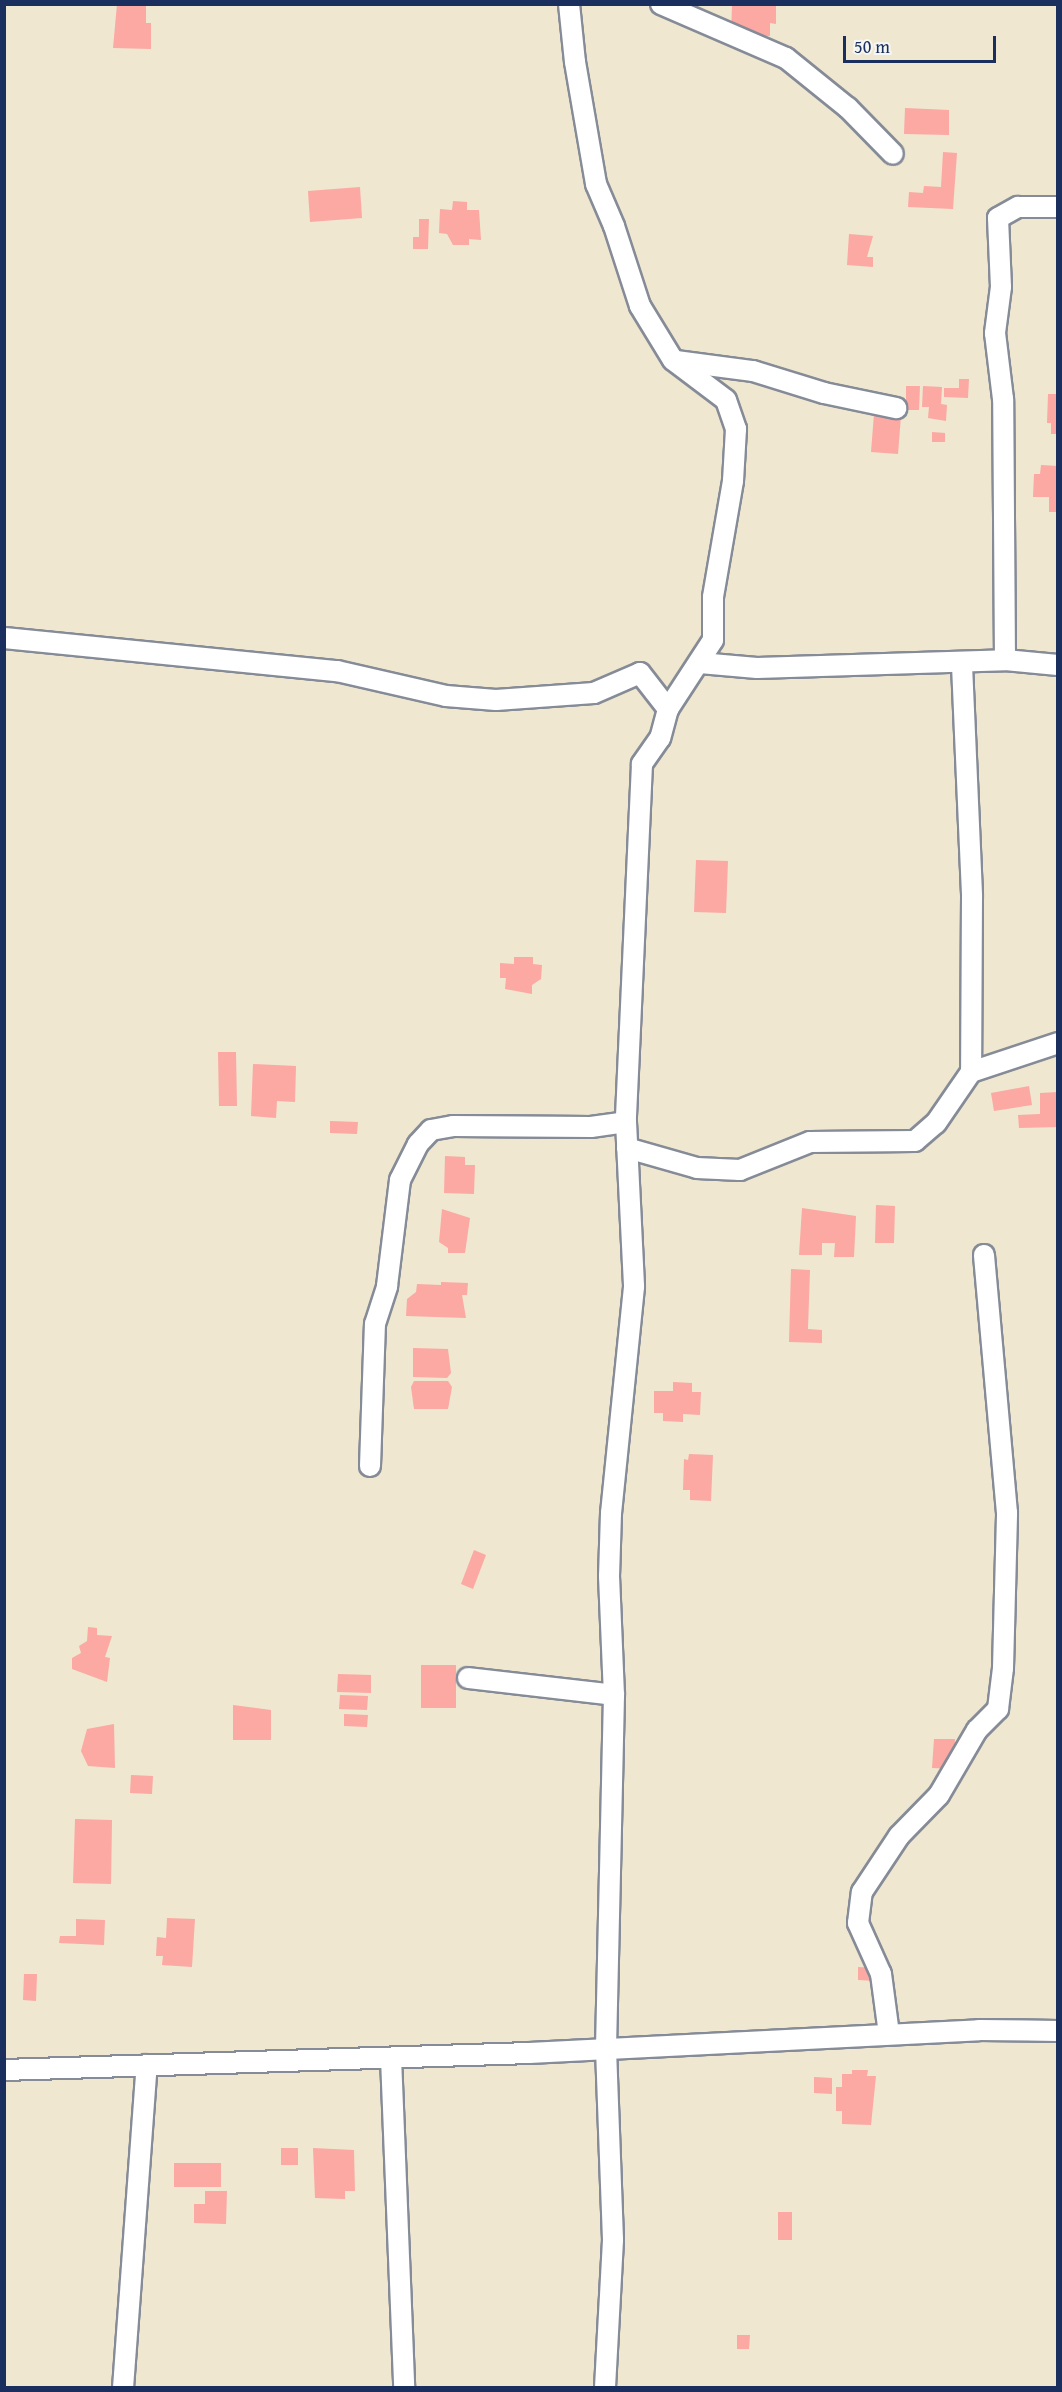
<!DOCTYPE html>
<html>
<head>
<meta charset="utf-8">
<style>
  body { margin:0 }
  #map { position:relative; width:1062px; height:2392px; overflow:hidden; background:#efe7d0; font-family:"Gentium Book Plus",serif }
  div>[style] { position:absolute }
  .building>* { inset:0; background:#fca8a3 }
  .roads { filter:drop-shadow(2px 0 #858b97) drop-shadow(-2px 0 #858b97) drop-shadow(0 2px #858b97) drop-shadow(0 -2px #858b97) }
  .minor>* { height:20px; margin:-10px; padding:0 10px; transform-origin:10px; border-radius:10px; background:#fff }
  span { translate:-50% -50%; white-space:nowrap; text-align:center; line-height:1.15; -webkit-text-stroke:5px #f6f6f2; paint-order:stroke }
  .frame { position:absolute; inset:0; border:6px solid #1b2f5e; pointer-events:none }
  .scale { position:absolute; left:843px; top:36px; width:153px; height:27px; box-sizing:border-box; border:3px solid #1b2f5e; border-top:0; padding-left:8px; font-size:18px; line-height:21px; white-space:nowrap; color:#1b2f5e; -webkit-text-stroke:4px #f6f6f2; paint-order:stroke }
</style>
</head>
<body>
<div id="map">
  <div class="building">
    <i style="clip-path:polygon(117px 4px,146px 4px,146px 23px,151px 23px,151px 49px,113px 48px)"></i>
    <i style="clip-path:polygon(732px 5px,776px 5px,776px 24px,770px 23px,770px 36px,731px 35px)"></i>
    <i style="clip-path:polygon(905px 108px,949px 110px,949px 135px,904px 134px)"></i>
    <i style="clip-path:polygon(943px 152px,957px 153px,953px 209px,908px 207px,909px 192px,923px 193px,924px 186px,941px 187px)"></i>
    <i style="clip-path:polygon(360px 187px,362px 218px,310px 222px,308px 191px)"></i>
    <i style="clip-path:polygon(453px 201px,467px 202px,467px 210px,479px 210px,481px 240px,469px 239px,469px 245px,453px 245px,447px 234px,439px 233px,440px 209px,452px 210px)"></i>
    <i style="clip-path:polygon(419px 219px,429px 219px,428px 249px,413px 249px,413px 237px,419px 237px)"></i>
    <i style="clip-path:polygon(849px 234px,873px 236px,867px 257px,873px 257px,873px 267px,847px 265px)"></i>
    <i style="clip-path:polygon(959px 379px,969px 379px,968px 398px,944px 397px,944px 388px,959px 388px)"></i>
    <i style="clip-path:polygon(906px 386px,920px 386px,919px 410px,906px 410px)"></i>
    <i style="clip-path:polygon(923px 386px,942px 387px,941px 404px,947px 405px,946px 421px,928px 418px,929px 407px,922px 407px)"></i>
    <i style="clip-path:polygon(1048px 394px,1058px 394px,1058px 434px,1051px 434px,1051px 423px,1047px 423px)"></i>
    <i style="clip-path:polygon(874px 414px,901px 416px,898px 454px,871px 452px)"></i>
    <i style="clip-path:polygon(932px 432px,945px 433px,945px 442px,932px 442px)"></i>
    <i style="clip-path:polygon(1041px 465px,1058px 466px,1058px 512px,1049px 512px,1049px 497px,1033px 497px,1034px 474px,1040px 474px)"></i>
    <i style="clip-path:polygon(696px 860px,728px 861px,726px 913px,694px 912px)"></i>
    <i style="clip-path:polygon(514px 957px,533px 957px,533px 964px,542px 965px,541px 979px,532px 985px,532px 994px,505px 989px,506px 978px,500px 978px,500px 963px,514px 964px)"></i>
    <i style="clip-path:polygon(218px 1052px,236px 1052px,237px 1106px,219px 1106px)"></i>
    <i style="clip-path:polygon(253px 1064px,296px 1066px,295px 1102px,277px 1101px,276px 1118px,251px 1116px)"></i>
    <i style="clip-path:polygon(1029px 1086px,1032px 1105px,994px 1111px,991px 1093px)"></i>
    <i style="clip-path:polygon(1058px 1092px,1058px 1127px,1019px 1128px,1018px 1115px,1040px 1114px,1040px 1093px)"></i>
    <i style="clip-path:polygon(330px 1121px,358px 1122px,357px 1134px,330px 1133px)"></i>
    <i style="clip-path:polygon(445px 1156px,465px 1157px,465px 1165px,475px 1165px,474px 1194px,444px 1193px)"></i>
    <i style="clip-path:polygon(876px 1205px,895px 1206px,894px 1243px,875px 1243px)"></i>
    <i style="clip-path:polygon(802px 1208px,856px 1216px,854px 1257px,834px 1257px,835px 1243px,822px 1243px,822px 1255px,799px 1255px)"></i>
    <i style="clip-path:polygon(442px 1209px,470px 1218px,465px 1253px,448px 1253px,448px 1248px,439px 1242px)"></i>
    <i style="clip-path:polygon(791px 1269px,810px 1270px,808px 1329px,822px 1330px,822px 1343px,789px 1342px)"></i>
    <i style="clip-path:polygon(441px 1282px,468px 1283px,467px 1295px,462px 1295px,466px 1318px,406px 1316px,407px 1299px,416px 1292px,417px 1284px,441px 1285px)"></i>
    <i style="clip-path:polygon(413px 1348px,448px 1349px,451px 1373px,447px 1378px,413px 1377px)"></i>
    <i style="clip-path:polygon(414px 1381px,448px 1381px,452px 1387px,448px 1409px,414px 1409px,411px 1387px)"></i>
    <i style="clip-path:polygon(673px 1382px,692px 1383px,692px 1392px,701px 1392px,700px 1415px,683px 1414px,683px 1422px,663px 1421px,663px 1413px,654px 1413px,654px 1391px,673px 1391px)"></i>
    <i style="clip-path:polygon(689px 1454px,713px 1455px,711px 1501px,690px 1500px,690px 1490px,683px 1490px,684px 1459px,688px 1460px)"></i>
    <i style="clip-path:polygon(474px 1550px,486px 1555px,473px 1589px,461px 1584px)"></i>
    <i style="clip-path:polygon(88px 1627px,97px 1628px,97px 1635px,112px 1636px,105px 1657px,110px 1658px,107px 1682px,72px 1669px,72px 1658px,81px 1653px,79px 1646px,87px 1641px)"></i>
    <i style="clip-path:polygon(421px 1665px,456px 1665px,456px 1708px,421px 1708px)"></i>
    <i style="clip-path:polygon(338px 1674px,371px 1675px,371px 1693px,337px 1692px)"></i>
    <i style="clip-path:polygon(340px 1695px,368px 1696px,367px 1710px,339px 1709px)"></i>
    <i style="clip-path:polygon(233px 1705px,271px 1710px,271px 1740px,233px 1740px)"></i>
    <i style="clip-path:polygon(344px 1714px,368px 1715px,367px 1727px,344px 1726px)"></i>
    <i style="clip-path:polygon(114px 1724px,115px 1768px,88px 1766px,81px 1751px,87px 1729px)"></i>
    <i style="clip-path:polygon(934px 1739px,955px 1739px,954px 1769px,932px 1768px)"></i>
    <i style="clip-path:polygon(131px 1775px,153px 1776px,152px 1794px,130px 1793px)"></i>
    <i style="clip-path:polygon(75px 1819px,112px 1820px,111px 1884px,73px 1883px)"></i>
    <i style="clip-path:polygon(167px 1918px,195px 1919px,192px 1967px,162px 1965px,163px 1956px,156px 1956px,157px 1937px,166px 1938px)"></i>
    <i style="clip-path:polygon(76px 1919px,105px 1920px,104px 1945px,59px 1943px,60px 1936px,76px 1936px)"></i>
    <i style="clip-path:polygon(858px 1967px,877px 1968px,877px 1981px,858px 1980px)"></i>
    <i style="clip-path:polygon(24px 1974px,37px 1974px,36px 2001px,23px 2000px)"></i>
    <i style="clip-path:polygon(852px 2070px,868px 2070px,867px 2076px,876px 2076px,871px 2125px,842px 2124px,842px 2111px,836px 2111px,836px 2087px,842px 2087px,842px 2074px,852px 2074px)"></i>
    <i style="clip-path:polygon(814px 2077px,832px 2078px,832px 2094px,814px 2093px)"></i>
    <i style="clip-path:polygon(281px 2148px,298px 2148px,298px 2165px,281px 2165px)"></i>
    <i style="clip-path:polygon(313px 2148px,354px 2150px,355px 2191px,345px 2191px,345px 2199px,315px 2198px)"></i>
    <i style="clip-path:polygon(174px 2163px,221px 2163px,221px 2187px,174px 2187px)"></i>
    <i style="clip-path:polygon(205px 2191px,227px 2191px,226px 2224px,194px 2223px,194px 2204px,205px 2204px)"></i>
    <i style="clip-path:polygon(778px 2212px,792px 2212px,792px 2240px,778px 2240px)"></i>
    <i style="clip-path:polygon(737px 2335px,750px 2335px,749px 2349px,737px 2349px)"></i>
  </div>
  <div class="roads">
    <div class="minor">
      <i style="left:569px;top:4px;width:58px;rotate:84.1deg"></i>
      <i style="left:575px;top:62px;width:124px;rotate:80.2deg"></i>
      <i style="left:596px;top:184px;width:46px;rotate:66.8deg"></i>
      <i style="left:614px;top:226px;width:84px;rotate:72deg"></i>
      <i style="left:640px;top:306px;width:63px;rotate:58.6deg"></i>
      <i style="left:673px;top:360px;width:66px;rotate:37deg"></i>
      <i style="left:726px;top:400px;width:31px;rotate:71deg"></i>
      <i style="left:736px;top:429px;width:52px;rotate:93.3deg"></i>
      <i style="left:733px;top:481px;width:118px;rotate:99.8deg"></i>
      <i style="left:713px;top:597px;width:43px;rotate:90deg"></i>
      <i style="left:713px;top:640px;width:82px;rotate:123.1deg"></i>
      <i style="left:668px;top:709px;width:30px;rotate:105deg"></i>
      <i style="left:660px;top:738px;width:32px;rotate:125deg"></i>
      <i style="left:642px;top:764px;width:358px;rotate:92.6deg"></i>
      <i style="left:626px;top:1122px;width:165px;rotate:87.2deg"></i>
      <i style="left:634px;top:1287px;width:227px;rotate:95.8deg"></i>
      <i style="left:611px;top:1513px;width:63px;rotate:91.8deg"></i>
      <i style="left:609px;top:1576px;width:119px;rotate:87.6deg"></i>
      <i style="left:614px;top:1695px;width:354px;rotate:91.3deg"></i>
      <i style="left:606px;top:2049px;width:191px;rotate:87.9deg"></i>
      <i style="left:613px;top:2240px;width:148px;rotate:93.1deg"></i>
      <i style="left:661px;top:4px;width:136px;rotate:23.4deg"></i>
      <i style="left:786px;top:58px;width:80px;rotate:38.9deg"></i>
      <i style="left:848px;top:108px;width:64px;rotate:45.6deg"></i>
      <i style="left:676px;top:361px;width:78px;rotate:7.4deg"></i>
      <i style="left:753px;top:371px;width:74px;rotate:17.2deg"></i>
      <i style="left:824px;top:393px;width:74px;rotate:11.8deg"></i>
      <i style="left:4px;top:638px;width:335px;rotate:5.7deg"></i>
      <i style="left:337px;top:671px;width:112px;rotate:12.9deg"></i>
      <i style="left:446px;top:696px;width:50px;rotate:4.6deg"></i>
      <i style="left:496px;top:700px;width:98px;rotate:-4.1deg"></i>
      <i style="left:594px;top:693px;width:50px;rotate:-23.5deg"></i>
      <i style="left:640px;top:673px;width:46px;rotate:52.1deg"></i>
      <i style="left:1005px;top:660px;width:261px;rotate:-90.4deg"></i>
      <i style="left:1003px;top:399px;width:66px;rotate:-96.9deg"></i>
      <i style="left:995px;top:333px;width:46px;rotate:-82.6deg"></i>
      <i style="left:1001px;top:287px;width:69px;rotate:-92.5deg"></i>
      <i style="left:998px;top:218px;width:23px;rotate:-29deg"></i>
      <i style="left:1018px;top:207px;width:40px"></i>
      <i style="left:700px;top:663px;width:57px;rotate:5deg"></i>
      <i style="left:757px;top:668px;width:248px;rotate:-1.8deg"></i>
      <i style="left:1005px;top:660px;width:53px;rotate:5.4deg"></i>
      <i style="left:962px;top:665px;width:232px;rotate:87.5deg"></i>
      <i style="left:972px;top:897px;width:175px;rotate:90.3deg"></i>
      <i style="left:627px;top:1148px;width:73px;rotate:15.9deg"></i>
      <i style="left:697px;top:1168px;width:43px;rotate:2.7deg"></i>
      <i style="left:740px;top:1170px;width:75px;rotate:-21.8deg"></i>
      <i style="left:810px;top:1142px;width:105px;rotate:-0.5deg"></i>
      <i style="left:915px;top:1141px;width:28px;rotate:-41deg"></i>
      <i style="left:936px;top:1123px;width:62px;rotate:-55.5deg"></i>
      <i style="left:971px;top:1072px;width:92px;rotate:-18.4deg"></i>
      <i style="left:370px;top:1466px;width:142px;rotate:-88deg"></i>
      <i style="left:375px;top:1324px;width:40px;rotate:-72deg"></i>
      <i style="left:387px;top:1286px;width:107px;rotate:-83deg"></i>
      <i style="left:400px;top:1180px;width:40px;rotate:-63.4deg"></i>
      <i style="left:418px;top:1144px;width:19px;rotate:-47deg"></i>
      <i style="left:431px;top:1130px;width:22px;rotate:-10deg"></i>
      <i style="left:453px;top:1126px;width:138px;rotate:0.4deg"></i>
      <i style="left:591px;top:1127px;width:35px;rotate:-8deg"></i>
      <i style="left:468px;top:1678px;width:147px;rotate:6.6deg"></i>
      <i style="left:889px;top:2034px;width:61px;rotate:-97.6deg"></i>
      <i style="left:881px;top:1974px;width:56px;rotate:-114.3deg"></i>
      <i style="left:858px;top:1923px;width:31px;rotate:-83deg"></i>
      <i style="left:862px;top:1892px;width:67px;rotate:-56.5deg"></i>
      <i style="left:899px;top:1836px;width:57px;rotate:-45.7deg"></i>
      <i style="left:939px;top:1795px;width:75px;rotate:-59.7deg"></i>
      <i style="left:977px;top:1730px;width:30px;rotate:-45deg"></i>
      <i style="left:998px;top:1709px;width:41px;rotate:-83deg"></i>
      <i style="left:1003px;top:1668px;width:155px;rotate:-88.5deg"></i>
      <i style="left:1007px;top:1513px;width:259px;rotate:-95.1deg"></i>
      <i style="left:391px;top:2058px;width:330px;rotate:87.7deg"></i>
      <i style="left:4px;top:2070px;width:525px;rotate:-1.85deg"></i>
      <i style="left:529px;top:2053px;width:451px;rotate:-2.9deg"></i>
      <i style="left:979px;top:2030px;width:79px;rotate:0.7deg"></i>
      <i style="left:123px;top:2388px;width:324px;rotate:-85.8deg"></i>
    </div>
  </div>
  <div class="frame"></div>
  <div class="scale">50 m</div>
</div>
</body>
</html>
